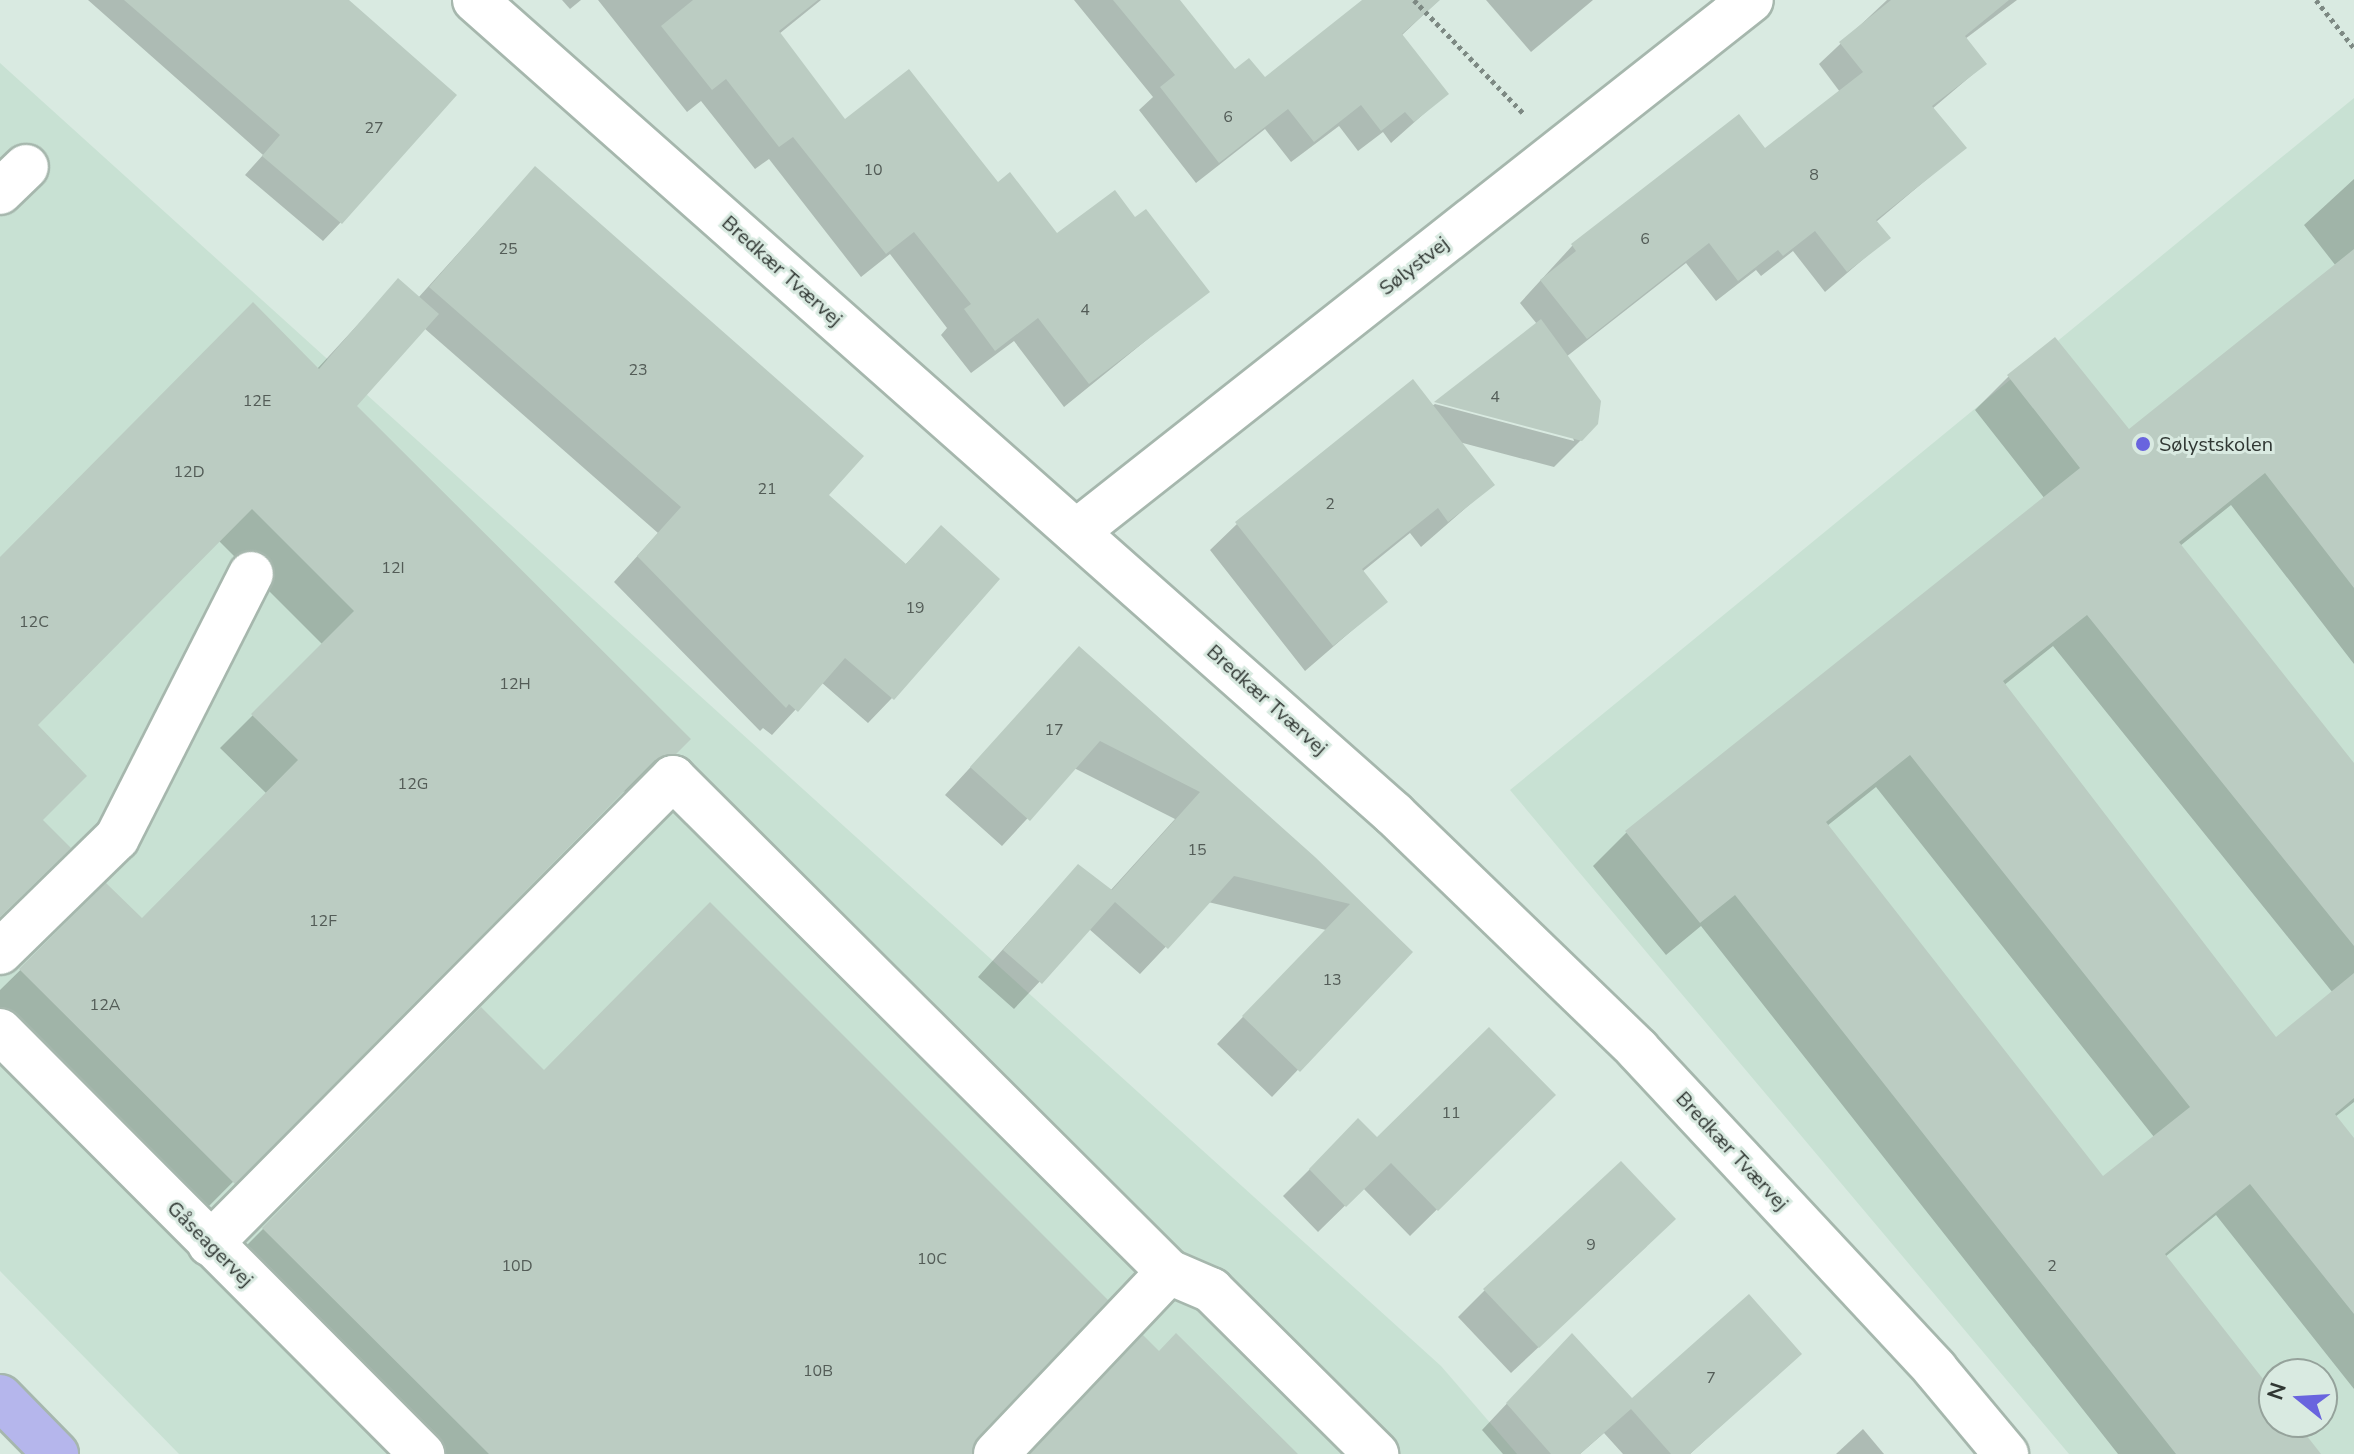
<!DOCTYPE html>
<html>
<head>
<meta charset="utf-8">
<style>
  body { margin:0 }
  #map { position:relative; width:2354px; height:1454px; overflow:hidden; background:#d9eae1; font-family:"Nunito Sans",sans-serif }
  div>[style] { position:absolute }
  .built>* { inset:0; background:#c8e1d3 }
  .shadow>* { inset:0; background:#0003 }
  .building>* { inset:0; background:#bbccc2 }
  .path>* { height:5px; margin-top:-2.5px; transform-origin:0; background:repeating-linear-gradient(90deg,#7d8983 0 4px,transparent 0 8px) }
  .roads { filter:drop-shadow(2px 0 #a6b7ad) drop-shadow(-2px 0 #a6b7ad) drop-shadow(0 2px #a6b7ad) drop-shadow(0 -2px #a6b7ad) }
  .minor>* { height:44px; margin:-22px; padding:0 22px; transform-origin:22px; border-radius:22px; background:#fff }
  .major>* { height:44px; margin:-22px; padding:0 22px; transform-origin:22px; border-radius:22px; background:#b5b6ec }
  .dots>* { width:22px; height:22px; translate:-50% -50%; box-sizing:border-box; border:4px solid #d9eae1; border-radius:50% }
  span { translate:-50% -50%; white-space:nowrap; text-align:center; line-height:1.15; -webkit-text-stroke:6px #d9eae1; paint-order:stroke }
  .number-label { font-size:16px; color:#535c57 }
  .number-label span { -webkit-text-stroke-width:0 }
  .street-label { font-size:20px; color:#303733 }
  .poi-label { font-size:20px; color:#303733 }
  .left { translate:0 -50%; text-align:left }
  .north { position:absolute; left:2258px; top:1358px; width:80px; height:80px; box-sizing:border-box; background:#d9eae1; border:2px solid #95a29b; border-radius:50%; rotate:288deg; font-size:22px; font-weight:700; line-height:32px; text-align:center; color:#303733 }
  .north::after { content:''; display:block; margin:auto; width:28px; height:36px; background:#6964de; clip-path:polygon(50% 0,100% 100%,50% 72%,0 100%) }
</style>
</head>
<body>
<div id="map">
  <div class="built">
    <i style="clip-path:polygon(0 63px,1441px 1366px,1517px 1454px,179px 1454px,0 1271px)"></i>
    <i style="clip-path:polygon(evenodd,2354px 98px,2354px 1454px,2069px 1454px,1510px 790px,2354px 98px,2274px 1374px,2322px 1374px,2322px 1422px,2274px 1422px,2274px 1374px)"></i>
  </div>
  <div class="shadow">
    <i style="clip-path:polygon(88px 0,340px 0,341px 222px,323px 241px,245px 175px,263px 155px)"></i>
    <i style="clip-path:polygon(562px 0,581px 0,570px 9px)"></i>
    <i style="clip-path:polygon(598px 0,821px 0,779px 34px,845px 121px,998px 185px,1057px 236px,1135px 220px,1207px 291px,1064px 407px,1014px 341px,971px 373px,941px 335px,947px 328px,890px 254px,861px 277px,769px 159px,755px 169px,701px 101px,687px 112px)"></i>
    <i style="clip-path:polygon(1074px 0,1177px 0,1234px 72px,1264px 80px,1366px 0,1439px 0,1401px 36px,1446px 94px,1391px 143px,1383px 132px,1358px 151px,1339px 126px,1291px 162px,1265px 129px,1196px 183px,1139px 110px,1153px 97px)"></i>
    <i style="clip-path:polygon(1486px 0,1593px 0,1531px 52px)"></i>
    <i style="clip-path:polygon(1887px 0,2017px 0,1965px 39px,1985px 64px,1932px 109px,1964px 148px,1876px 222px,1888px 238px,1825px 292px,1793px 251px,1761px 276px,1756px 270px,1716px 301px,1686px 263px,1566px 357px,1581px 440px,1554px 467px,1459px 442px,1492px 485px,1421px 547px,1410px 533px,1362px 572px,1385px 602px,1305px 671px,1210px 550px,1237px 524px,1435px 404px,1574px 441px,1537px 324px,1520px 303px,1572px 246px,1765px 150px,1840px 92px,1819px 64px)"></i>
    <i style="clip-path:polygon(535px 168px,826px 495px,905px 565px,941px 527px,892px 698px,868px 723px,821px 682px,772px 735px,763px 728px,760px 731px,614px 582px,658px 533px,424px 328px,354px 407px,688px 739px,641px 786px,620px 793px,200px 1215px,0 1015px,0 990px,106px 886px,142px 921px,267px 794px,220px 748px,323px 645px,218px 540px,35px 724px,0 915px,0 559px,317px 369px,398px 281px,418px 298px)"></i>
    <i style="clip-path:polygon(evenodd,2354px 179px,2354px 664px,2231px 505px,2180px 546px,2354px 766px,2354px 1102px,2335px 1117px,2354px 1141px,2354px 1389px,2216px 1215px,2165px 1257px,2274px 1397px,2274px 1422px,2294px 1422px,2319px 1454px,2118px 1454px,1701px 926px,1666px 955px,1593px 866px,1626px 833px,2045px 499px,1975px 410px,2008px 377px,2055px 339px,2128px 432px,2336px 266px,2304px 225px,2354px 179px,2053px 646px,2333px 993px,2276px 1040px,2003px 686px,2053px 646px,2354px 179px,1876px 787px,2154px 1137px,2103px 1178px,1827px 826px,1876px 787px)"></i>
    <i style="clip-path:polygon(1079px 649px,1410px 952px,1272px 1097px,1217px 1044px,1326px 930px,1208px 902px,1140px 974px,1089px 929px,1014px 1009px,978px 977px,1078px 866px,1110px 891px,1175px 819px,1074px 768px,1002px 846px,945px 795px)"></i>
    <i style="clip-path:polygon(481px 1010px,543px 1072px,976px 1436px,971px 1454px,423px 1454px,230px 1262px)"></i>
    <i style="clip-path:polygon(1553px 1095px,1410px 1236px,1363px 1188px,1318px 1232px,1283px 1196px,1358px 1121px,1377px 1140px)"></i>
    <i style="clip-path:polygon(1647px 1246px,1511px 1373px,1458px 1317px,1485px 1290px)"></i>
    <i style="clip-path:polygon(1799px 1354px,1690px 1454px,1623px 1454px,1604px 1433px,1580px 1454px,1503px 1454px,1482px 1430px,1547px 1361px,1632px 1401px)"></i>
    <i style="clip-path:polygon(1863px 1429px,1884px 1454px,1836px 1454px)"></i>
  </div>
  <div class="building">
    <i style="clip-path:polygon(124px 0,349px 0,457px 95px,342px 224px,262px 156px,280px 135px)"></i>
    <i style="clip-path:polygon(693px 0,818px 0,779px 31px,845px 119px,909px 69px,998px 182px,1010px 172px,1057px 233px,1115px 190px,1135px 217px,1146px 209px,1210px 292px,1089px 384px,1038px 318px,995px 351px,964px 309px,971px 304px,914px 232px,886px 254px,793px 137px,779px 147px,726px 79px,712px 90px,661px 26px)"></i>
    <i style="clip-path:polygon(1113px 0,1180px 0,1235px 69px,1249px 58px,1265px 77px,1362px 0,1440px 0,1402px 34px,1449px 94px,1414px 122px,1405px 112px,1381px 131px,1361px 105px,1314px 142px,1288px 109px,1219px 163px,1160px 87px,1175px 75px)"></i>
    <i style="clip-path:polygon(1891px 0,2009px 0,1965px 36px,1987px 64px,1932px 106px,1967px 148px,1876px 220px,1891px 238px,1847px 272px,1815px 231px,1783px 256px,1778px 250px,1738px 281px,1709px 243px,1587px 339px,1540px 280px,1576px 251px,1571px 244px,1739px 114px,1765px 148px,1863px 72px,1839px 42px)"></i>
    <i style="clip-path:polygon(535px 166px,864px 456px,829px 495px,906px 564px,941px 525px,1000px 579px,894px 700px,845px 658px,798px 712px,789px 704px,786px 708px,637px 556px,681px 507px,429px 287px)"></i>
    <i style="clip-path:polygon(evenodd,2354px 249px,2354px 588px,2265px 473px,2179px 542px,2354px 763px,2354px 946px,2087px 615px,2003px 681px,2276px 1037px,2354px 973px,2354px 1098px,2335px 1114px,2354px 1138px,2354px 1314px,2250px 1184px,2165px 1254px,2274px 1393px,2274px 1422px,2296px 1422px,2321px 1454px,2176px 1454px,1735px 895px,1700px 923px,1625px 831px,2080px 468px,2007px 375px,2055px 337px,2129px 429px,2354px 249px,1910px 755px,2190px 1107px,2103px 1176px,1826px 822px,1910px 755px)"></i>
    <i style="clip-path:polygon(398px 278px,439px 314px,357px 406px,691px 739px,676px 754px,655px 760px,235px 1184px,19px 969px,106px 883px,142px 918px,298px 760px,251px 714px,354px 611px,252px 509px,38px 725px,87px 776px,43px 820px,71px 848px,0 917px,0 557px,253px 302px,319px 369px)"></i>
    <i style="clip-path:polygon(1541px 319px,1601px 401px,1598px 424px,1582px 441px,1434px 402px)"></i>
    <i style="clip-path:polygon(1413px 379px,1495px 485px,1448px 522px,1438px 508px,1362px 569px,1388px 602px,1333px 646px,1235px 522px)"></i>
    <i style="clip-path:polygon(1079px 646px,1315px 857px,1413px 952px,1300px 1072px,1242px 1016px,1350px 904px,1234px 876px,1168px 949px,1115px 902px,1042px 984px,1003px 950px,1078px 864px,1112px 890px,1200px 792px,1100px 741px,1030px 821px,970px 767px)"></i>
    <i style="clip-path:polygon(710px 902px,1108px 1300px,978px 1437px,972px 1454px,489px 1454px,262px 1228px,481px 1007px,544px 1070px)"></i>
    <i style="clip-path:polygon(1489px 1027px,1556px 1095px,1438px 1211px,1391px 1163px,1346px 1207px,1309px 1169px,1358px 1118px,1377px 1137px)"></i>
    <i style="clip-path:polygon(1621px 1161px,1676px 1219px,1539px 1348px,1483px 1289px)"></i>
    <i style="clip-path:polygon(1749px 1294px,1802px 1354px,1690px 1454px,1671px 1454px,1631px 1409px,1580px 1454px,1551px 1454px,1506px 1403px,1572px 1333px,1632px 1398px)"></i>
    <i style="clip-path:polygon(1176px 1333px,1298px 1454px,1030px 1454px,1143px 1335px,1159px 1351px)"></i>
  </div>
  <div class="path">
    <i style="left:1414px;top:0;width:157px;rotate:46deg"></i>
    <i style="left:2316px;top:0;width:61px;rotate:51.6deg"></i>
  </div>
  <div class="roads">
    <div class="minor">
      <i style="left:475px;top:0;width:1228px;rotate:41.53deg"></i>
      <i style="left:1394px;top:814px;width:339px;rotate:44deg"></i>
      <i style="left:1638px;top:1050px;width:436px;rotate:47deg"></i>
      <i style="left:1935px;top:1369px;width:111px;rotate:50.1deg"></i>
      <i style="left:0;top:192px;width:36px;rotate:-44deg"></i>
      <i style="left:1076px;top:532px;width:859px;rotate:-38.24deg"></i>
      <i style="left:0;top:952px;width:163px;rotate:-44.3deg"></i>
      <i style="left:117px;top:838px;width:296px;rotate:-63.1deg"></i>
      <i style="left:0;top:1031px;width:598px;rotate:45.07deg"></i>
      <i style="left:210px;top:1244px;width:657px;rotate:-45.19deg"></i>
      <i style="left:673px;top:778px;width:700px;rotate:44.88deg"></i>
      <i style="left:1169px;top:1272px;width:46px;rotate:23.2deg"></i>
      <i style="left:1211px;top:1290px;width:233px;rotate:44.8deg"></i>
      <i style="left:996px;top:1454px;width:251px;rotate:-46.5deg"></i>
    </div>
    <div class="major">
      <i style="left:0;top:1397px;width:80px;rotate:45.5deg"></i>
    </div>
  </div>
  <div class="dots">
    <i style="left:2143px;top:444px;background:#6964de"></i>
  </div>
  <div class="number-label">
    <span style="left:1228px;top:117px">6</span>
    <span style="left:374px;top:128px">27</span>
    <span style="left:873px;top:170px">10</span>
    <span style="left:1814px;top:175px">8</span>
    <span style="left:1645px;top:239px">6</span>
    <span style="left:508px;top:249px">25</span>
    <span style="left:1085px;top:310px">4</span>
    <span style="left:638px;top:370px">23</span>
    <span style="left:1495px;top:397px">4</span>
    <span style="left:257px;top:401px">12E</span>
    <span style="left:189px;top:472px">12D</span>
    <span style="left:767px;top:489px">21</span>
    <span style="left:1330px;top:504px">2</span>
    <span style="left:393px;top:568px">12I</span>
    <span style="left:915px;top:608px">19</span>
    <span style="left:34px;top:622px">12C</span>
    <span style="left:515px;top:684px">12H</span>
    <span style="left:1054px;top:730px">17</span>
    <span style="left:413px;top:784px">12G</span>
    <span style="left:1197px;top:850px">15</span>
    <span style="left:323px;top:921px">12F</span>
    <span style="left:1332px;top:980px">13</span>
    <span style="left:105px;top:1005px">12A</span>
    <span style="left:1451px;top:1113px">11</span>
    <span style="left:1591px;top:1245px">9</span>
    <span style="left:932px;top:1259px">10C</span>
    <span style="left:517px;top:1266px">10D</span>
    <span style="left:2052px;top:1266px">2</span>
    <span style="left:818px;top:1371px">10B</span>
    <span style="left:1711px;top:1378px">7</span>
  </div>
  <div class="street-label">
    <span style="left:1414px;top:266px;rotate:-38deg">Sølystvej</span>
    <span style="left:782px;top:271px;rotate:42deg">Bredkær Tværvej</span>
    <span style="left:1267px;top:700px;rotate:42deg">Bredkær Tværvej</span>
    <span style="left:1732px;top:1151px;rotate:47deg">Bredkær Tværvej</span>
    <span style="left:210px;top:1244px;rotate:45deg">Gåseagervej</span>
  </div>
  <div class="poi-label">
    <span class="left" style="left:2159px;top:444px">Sølystskolen</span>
  </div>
  <div class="north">N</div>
</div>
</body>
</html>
